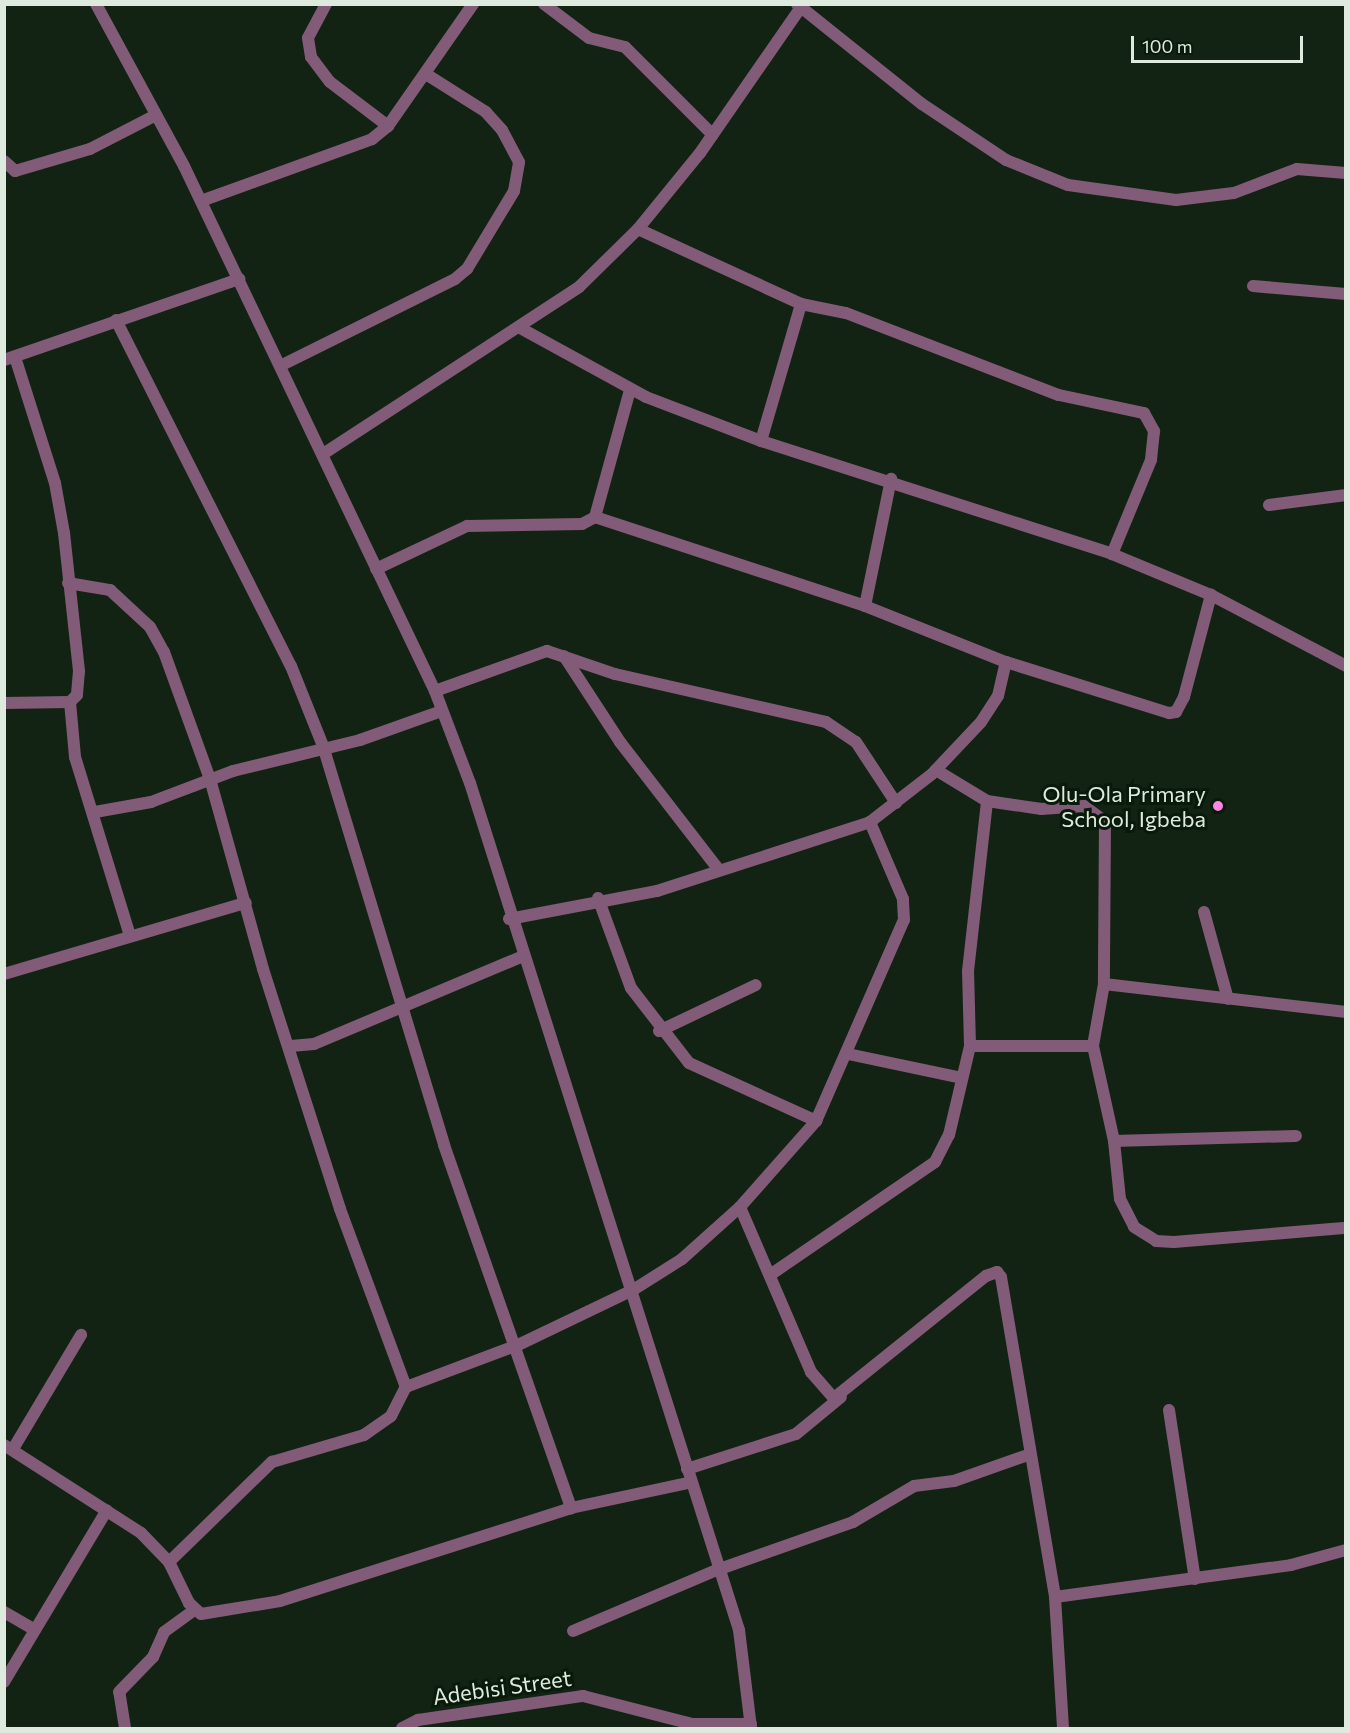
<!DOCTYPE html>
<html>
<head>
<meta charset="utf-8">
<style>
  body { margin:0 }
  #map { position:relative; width:1350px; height:1733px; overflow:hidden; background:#122313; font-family:Commissioner,sans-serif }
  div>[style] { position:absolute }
  .minor>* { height:12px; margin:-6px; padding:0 6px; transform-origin:6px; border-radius:6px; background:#825b78 }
  .dots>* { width:16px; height:16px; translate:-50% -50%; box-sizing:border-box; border:3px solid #09190a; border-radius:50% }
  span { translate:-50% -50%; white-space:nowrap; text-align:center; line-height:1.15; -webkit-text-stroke:6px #09190a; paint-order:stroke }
  .poi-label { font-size:22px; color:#dfeade }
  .right { translate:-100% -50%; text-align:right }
  .street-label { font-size:22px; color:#dfeade }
  .frame { position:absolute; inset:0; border:6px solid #dfeade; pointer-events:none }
  .scale { position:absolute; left:1131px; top:36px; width:172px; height:27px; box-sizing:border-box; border:3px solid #dfeade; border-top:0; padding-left:8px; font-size:18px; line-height:21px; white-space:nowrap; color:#dfeade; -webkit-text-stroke:4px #09190a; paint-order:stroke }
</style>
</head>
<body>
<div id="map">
  <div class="minor">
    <i style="left:96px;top:4px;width:184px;rotate:61.5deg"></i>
    <i style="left:184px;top:166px;width:582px;rotate:64.45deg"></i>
    <i style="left:435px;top:691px;width:98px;rotate:69.2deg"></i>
    <i style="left:470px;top:783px;width:889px;rotate:72.38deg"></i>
    <i style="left:739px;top:1630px;width:99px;rotate:83deg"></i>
    <i style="left:326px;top:4px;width:38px;rotate:118deg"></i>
    <i style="left:308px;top:38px;width:19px;rotate:81deg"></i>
    <i style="left:311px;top:57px;width:31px;rotate:53deg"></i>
    <i style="left:330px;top:82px;width:73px;rotate:37.2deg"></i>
    <i style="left:544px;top:4px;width:56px;rotate:37.1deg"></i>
    <i style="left:589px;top:38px;width:37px;rotate:14deg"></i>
    <i style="left:625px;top:47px;width:124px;rotate:45deg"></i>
    <i style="left:797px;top:4px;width:160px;rotate:38.7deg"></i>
    <i style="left:922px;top:104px;width:101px;rotate:33.7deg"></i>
    <i style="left:1006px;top:160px;width:67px;rotate:22deg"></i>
    <i style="left:1068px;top:185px;width:109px;rotate:7.9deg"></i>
    <i style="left:1176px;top:200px;width:58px;rotate:-6.9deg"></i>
    <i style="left:1234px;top:193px;width:67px;rotate:-20.9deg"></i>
    <i style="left:1297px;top:169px;width:49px;rotate:4.7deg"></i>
    <i style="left:4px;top:161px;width:15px;rotate:42deg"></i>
    <i style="left:15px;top:171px;width:78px;rotate:-16.3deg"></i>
    <i style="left:90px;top:149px;width:74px;rotate:-27.3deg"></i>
    <i style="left:201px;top:201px;width:182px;rotate:-19.9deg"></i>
    <i style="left:372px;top:139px;width:21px;rotate:-39deg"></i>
    <i style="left:388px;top:126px;width:149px;rotate:-55.1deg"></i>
    <i style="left:638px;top:229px;width:179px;rotate:24.7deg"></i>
    <i style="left:801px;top:304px;width:46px;rotate:11.3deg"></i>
    <i style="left:846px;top:313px;width:228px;rotate:21.1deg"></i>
    <i style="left:1059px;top:395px;width:87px;rotate:12deg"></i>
    <i style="left:1144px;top:413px;width:21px;rotate:61deg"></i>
    <i style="left:1154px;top:431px;width:29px;rotate:96deg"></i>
    <i style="left:1151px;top:460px;width:102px;rotate:112.5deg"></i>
    <i style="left:1253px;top:286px;width:93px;rotate:4.9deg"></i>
    <i style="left:116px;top:320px;width:388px;rotate:63.2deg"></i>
    <i style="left:291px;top:666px;width:86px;rotate:68.2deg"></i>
    <i style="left:323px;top:746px;width:417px;rotate:73.1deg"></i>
    <i style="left:444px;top:1145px;width:385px;rotate:70.7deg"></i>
    <i style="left:522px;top:329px;width:141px;rotate:28.7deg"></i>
    <i style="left:646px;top:397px;width:123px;rotate:20.9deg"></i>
    <i style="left:761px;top:441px;width:369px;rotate:17.8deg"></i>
    <i style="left:1112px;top:554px;width:107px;rotate:22.5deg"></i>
    <i style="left:1211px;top:595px;width:153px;rotate:27.7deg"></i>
    <i style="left:15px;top:357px;width:132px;rotate:72.4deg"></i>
    <i style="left:55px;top:483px;width:51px;rotate:79.8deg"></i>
    <i style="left:64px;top:533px;width:139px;rotate:83.8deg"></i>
    <i style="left:79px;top:671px;width:24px;rotate:95deg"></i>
    <i style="left:77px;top:695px;width:10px;rotate:135deg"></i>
    <i style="left:70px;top:702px;width:55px;rotate:84.8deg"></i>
    <i style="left:75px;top:757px;width:187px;rotate:72.9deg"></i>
    <i style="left:4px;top:360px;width:249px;rotate:-19deg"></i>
    <i style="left:282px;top:365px;width:193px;rotate:-26.4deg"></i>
    <i style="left:455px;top:279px;width:16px;rotate:-40deg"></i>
    <i style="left:467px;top:269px;width:91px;rotate:-58.9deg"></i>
    <i style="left:514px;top:191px;width:29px;rotate:-80deg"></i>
    <i style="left:519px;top:162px;width:36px;rotate:-118deg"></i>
    <i style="left:502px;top:130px;width:24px;rotate:-132deg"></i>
    <i style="left:486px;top:112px;width:71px;rotate:-147.7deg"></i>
    <i style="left:761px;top:441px;width:143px;rotate:-73.7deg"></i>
    <i style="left:323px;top:454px;width:306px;rotate:-33.1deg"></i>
    <i style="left:579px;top:287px;width:83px;rotate:-44.5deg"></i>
    <i style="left:638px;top:229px;width:98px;rotate:-50.8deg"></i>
    <i style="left:700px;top:153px;width:178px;rotate:-55.3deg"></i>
    <i style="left:1269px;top:505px;width:78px;rotate:-7.4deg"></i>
    <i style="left:595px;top:517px;width:284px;rotate:18.2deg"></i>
    <i style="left:865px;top:606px;width:152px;rotate:21.7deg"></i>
    <i style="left:1006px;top:662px;width:171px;rotate:17.4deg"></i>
    <i style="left:1169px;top:713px;width:7px;rotate:-8deg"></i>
    <i style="left:1176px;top:712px;width:17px;rotate:-62deg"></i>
    <i style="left:1184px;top:697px;width:106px;rotate:-75.2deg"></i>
    <i style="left:376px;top:569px;width:101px;rotate:-25.3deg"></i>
    <i style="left:467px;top:526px;width:115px;rotate:-1deg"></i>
    <i style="left:582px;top:524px;width:15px;rotate:-28deg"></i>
    <i style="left:595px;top:517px;width:132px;rotate:-74.6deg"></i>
    <i style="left:68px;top:583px;width:43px;rotate:9.5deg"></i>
    <i style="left:110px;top:590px;width:54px;rotate:42.8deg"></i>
    <i style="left:150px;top:627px;width:29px;rotate:61deg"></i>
    <i style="left:164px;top:652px;width:135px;rotate:70.1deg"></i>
    <i style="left:210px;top:779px;width:197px;rotate:74.4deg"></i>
    <i style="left:263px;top:969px;width:252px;rotate:72.2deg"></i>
    <i style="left:340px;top:1209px;width:190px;rotate:69.7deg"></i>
    <i style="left:865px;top:606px;width:130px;rotate:-78.4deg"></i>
    <i style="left:564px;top:656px;width:103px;rotate:56.9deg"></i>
    <i style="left:620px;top:742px;width:162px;rotate:52.3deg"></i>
    <i style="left:435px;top:691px;width:119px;rotate:-19.7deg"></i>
    <i style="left:547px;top:651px;width:72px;rotate:18.7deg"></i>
    <i style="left:615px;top:674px;width:216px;rotate:12.8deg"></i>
    <i style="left:826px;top:722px;width:36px;rotate:34deg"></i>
    <i style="left:856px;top:742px;width:73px;rotate:56.7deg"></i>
    <i style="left:4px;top:703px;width:66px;rotate:-0.9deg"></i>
    <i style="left:987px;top:801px;width:55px;rotate:8.4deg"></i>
    <i style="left:1041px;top:809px;width:43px;rotate:-4deg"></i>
    <i style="left:1084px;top:806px;width:26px;rotate:36deg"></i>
    <i style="left:1105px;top:821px;width:163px;rotate:90.4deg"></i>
    <i style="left:1104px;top:984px;width:63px;rotate:100.1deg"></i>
    <i style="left:1093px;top:1046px;width:97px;rotate:77.5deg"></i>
    <i style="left:1114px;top:1141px;width:58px;rotate:84.1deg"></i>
    <i style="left:1120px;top:1199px;width:31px;rotate:63deg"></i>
    <i style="left:1134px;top:1227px;width:26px;rotate:32deg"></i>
    <i style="left:1156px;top:1241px;width:18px;rotate:3deg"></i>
    <i style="left:1174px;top:1242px;width:173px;rotate:-4.7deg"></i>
    <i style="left:95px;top:812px;width:57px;rotate:-10.1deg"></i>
    <i style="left:151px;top:802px;width:88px;rotate:-20.7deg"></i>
    <i style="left:233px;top:771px;width:131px;rotate:-13.7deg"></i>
    <i style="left:360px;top:740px;width:87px;rotate:-19.5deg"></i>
    <i style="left:598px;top:898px;width:96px;rotate:69.9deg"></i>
    <i style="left:631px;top:988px;width:95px;rotate:52.3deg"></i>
    <i style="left:689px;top:1063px;width:140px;rotate:24.5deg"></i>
    <i style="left:1204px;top:912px;width:90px;rotate:74.6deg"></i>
    <i style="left:509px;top:919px;width:151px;rotate:-10.7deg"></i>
    <i style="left:657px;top:891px;width:224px;rotate:-17.9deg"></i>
    <i style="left:870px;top:822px;width:78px;rotate:-37.7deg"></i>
    <i style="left:932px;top:774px;width:71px;rotate:-46.7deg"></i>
    <i style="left:981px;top:722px;width:31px;rotate:-57deg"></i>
    <i style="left:998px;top:696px;width:35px;rotate:-77deg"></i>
    <i style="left:4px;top:974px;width:252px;rotate:-16.4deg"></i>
    <i style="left:1104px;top:984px;width:244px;rotate:6.6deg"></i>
    <i style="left:659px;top:1031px;width:107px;rotate:-25.4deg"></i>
    <i style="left:291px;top:1046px;width:23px;rotate:-5deg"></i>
    <i style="left:314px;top:1044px;width:225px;rotate:-22.8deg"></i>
    <i style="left:970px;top:1046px;width:123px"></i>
    <i style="left:848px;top:1054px;width:116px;rotate:11.9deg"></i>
    <i style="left:1114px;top:1141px;width:182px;rotate:-1.6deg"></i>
    <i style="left:740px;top:1207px;width:180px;rotate:66.7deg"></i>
    <i style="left:811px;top:1372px;width:35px;rotate:49deg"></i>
    <i style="left:834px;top:1398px;width:195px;rotate:-38.8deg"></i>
    <i style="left:986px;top:1276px;width:12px;rotate:-20deg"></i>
    <i style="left:997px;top:1272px;width:6px;rotate:51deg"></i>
    <i style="left:1001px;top:1277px;width:325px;rotate:80.4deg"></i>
    <i style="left:1055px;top:1597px;width:131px;rotate:86.5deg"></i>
    <i style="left:770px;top:1275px;width:200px;rotate:-34.4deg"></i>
    <i style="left:935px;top:1162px;width:30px;rotate:-63deg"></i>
    <i style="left:949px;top:1135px;width:91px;rotate:-76.7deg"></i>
    <i style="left:970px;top:1046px;width:75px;rotate:-91.5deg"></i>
    <i style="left:968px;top:971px;width:171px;rotate:-83.6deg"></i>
    <i style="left:987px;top:801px;width:60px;rotate:-148.7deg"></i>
    <i style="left:1169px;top:1410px;width:171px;rotate:81.3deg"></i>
    <i style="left:4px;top:1445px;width:163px;rotate:32.7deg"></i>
    <i style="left:141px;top:1533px;width:40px;rotate:46deg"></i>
    <i style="left:169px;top:1562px;width:46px;rotate:64deg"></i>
    <i style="left:189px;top:1603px;width:16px;rotate:43deg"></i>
    <i style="left:201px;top:1614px;width:80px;rotate:-9.3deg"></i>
    <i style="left:280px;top:1601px;width:305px;rotate:-17.7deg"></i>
    <i style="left:571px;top:1508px;width:120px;rotate:-12.1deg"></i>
    <i style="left:13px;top:1449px;width:133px;rotate:-59.2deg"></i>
    <i style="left:687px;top:1469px;width:114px;rotate:-17.8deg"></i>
    <i style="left:796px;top:1434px;width:58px;rotate:-39.4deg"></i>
    <i style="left:169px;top:1562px;width:144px;rotate:-44.2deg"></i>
    <i style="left:272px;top:1462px;width:96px;rotate:-16.4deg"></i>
    <i style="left:364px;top:1435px;width:33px;rotate:-35deg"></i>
    <i style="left:391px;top:1416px;width:33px;rotate:-63deg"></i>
    <i style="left:406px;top:1387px;width:120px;rotate:-20.6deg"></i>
    <i style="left:518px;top:1345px;width:127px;rotate:-25.6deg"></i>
    <i style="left:633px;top:1290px;width:58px;rotate:-32.3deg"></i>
    <i style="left:682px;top:1259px;width:78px;rotate:-41.9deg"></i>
    <i style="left:740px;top:1207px;width:115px;rotate:-48.5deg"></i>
    <i style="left:816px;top:1121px;width:219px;rotate:-66.4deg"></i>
    <i style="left:904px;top:920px;width:21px;rotate:-93deg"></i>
    <i style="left:903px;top:899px;width:84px;rotate:-113.2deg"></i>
    <i style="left:1055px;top:1597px;width:238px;rotate:-7.7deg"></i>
    <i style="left:1291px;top:1565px;width:57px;rotate:-15.3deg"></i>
    <i style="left:4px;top:1612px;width:34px;rotate:30deg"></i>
    <i style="left:573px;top:1631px;width:156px;rotate:-23deg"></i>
    <i style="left:717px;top:1570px;width:144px;rotate:-19.4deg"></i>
    <i style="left:853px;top:1522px;width:71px;rotate:-30.5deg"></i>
    <i style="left:914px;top:1486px;width:40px;rotate:-7.1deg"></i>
    <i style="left:954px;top:1481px;width:78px;rotate:-19.4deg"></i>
    <i style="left:4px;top:1682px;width:200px;rotate:-59.1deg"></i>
    <i style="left:125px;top:1728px;width:36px;rotate:-99deg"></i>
    <i style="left:119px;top:1692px;width:49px;rotate:-45.8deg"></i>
    <i style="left:153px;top:1657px;width:27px;rotate:-66deg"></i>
    <i style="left:164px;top:1632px;width:37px;rotate:-36deg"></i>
    <i style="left:402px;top:1728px;width:18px;rotate:-27deg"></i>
    <i style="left:418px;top:1720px;width:167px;rotate:-8.3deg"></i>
    <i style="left:583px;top:1696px;width:113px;rotate:14.4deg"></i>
    <i style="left:692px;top:1724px;width:59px"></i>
  </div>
  <div class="dots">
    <i style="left:1218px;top:806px;background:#fd86e2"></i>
  </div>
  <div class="poi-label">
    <span class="right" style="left:1206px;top:806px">Olu-Ola Primary<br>School, Igbeba</span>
  </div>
  <div class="street-label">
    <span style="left:502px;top:1687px;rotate:-8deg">Adebisi Street</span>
  </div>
  <div class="frame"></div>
  <div class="scale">100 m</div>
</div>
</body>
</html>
